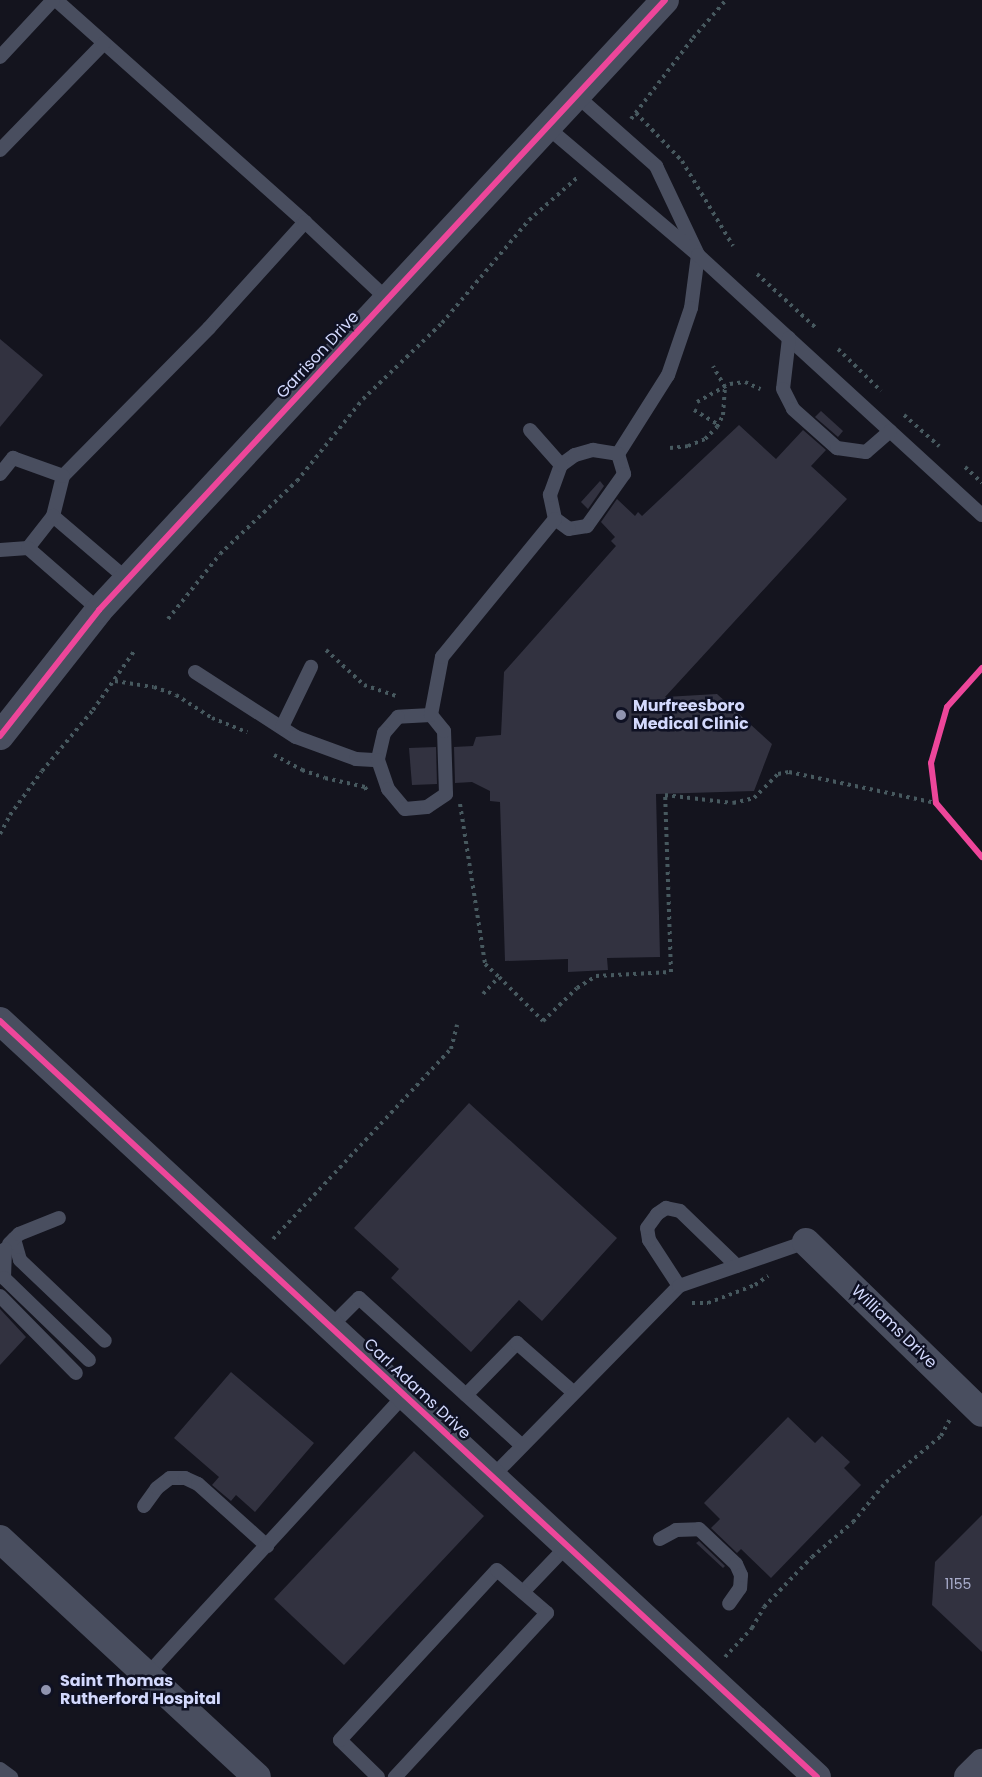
<!DOCTYPE html>
<html>
<head>
<meta charset="utf-8">
<style>
  body { margin:0 }
  #map { position:relative; width:982px; height:1777px; overflow:hidden; background:#14141e; font-family:Poppins,sans-serif }
  div>[style] { position:absolute }
  .building>* { inset:0; background:#323240 }
  .path>* { height:4px; margin-top:-2px; transform-origin:0; background:repeating-linear-gradient(90deg,#47595f 0 3px,transparent 0 7.5px) }
  .lane>* { height:14px; margin:-7px; padding:0 7px; transform-origin:7px; border-radius:7px; background:#494e5f }
  .street>* { height:28px; margin:-14px; padding:0 14px; transform-origin:14px; border-radius:14px; background:#494e5f }
  .cycleway>* { height:6px; margin:-3px; padding:0 3px; transform-origin:3px; border-radius:3px; background:#ed469a }
  .dots>* { width:16px; height:16px; translate:-50% -50%; box-sizing:border-box; border:3px solid #0f1123; border-radius:50% }
  span { translate:-50% -50%; white-space:nowrap; text-align:center; line-height:1.15; -webkit-text-stroke:5px #0f1123; paint-order:stroke }
  .number-label { font-size:14px; color:#abafce }
  .number-label span { -webkit-text-stroke-width:0 }
  .street-label { font-size:16px; color:#d3d9fd }
  .poi-label { font-size:16px; color:#d3d9fd; font-weight:700 }
  .left { translate:0 -50%; text-align:left }
</style>
</head>
<body>
<div id="map">
  <div class="building">
    <i style="clip-path:polygon(0 339px,43px 375px,0 427px)"></i>
    <i style="clip-path:polygon(821px 411px,843px 431px,838px 437px,815px 417px)"></i>
    <i style="clip-path:polygon(739px 425px,776px 459px,803px 430px,826px 450px,811px 466px,847px 499px,665px 697px,717px 694px,772px 744px,754px 791px,656px 794px,660px 957px,607px 958px,608px 970px,568px 972px,568px 959px,505px 961px,500px 802px,490px 801px,490px 791px,472px 782px,455px 783px,454px 747px,473px 746px,476px 737px,501px 735px,504px 672px,616px 546px,611px 541px,615px 537px,601px 522px,617px 499px,635px 516px,638px 512px,642px 516px)"></i>
    <i style="clip-path:polygon(600px 481px,604px 486px,588px 509px,581px 502px)"></i>
    <i style="clip-path:polygon(436px 747px,437px 784px,412px 785px,409px 748px)"></i>
    <i style="clip-path:polygon(469px 1103px,617px 1238px,542px 1321px,519px 1300px,471px 1352px,391px 1278px,399px 1269px,354px 1228px)"></i>
    <i style="clip-path:polygon(0 1309px,26px 1337px,0 1365px)"></i>
    <i style="clip-path:polygon(231px 1372px,314px 1443px,255px 1512px,236px 1495px,231px 1501px,212px 1485px,219px 1477px,174px 1438px)"></i>
    <i style="clip-path:polygon(788px 1417px,815px 1443px,822px 1436px,850px 1462px,844px 1468px,861px 1485px,771px 1578px,741px 1549px,737px 1553px,711px 1528px,720px 1519px,704px 1503px)"></i>
    <i style="clip-path:polygon(414px 1451px,484px 1516px,344px 1665px,274px 1599px)"></i>
    <i style="clip-path:polygon(982px 1515px,982px 1652px,932px 1605px,935px 1562px)"></i>
    <i style="clip-path:polygon(699px 1541px,725px 1566px,723px 1568px,696px 1543px)"></i>
  </div>
  <div class="path">
    <i style="left:636px;top:113px;width:66px;rotate:46.2deg"></i>
    <i style="left:682px;top:161px;width:99px;rotate:59deg"></i>
    <i style="left:631px;top:119px;width:102px;rotate:-52.6deg"></i>
    <i style="left:693px;top:38px;width:50px;rotate:-49deg"></i>
    <i style="left:757px;top:274px;width:80px;rotate:42.5deg"></i>
    <i style="left:838px;top:349px;width:60px;rotate:44.3deg"></i>
    <i style="left:697px;top:402px;width:38px;rotate:-29deg"></i>
    <i style="left:730px;top:384px;width:15px;rotate:-8deg"></i>
    <i style="left:745px;top:382px;width:17px;rotate:25deg"></i>
    <i style="left:694px;top:410px;width:29px;rotate:31deg"></i>
    <i style="left:904px;top:415px;width:47px;rotate:41.5deg"></i>
    <i style="left:670px;top:448px;width:18px;rotate:-6deg"></i>
    <i style="left:688px;top:446px;width:18px;rotate:-22deg"></i>
    <i style="left:705px;top:439px;width:17px;rotate:-45deg"></i>
    <i style="left:717px;top:427px;width:13px;rotate:-63deg"></i>
    <i style="left:723px;top:415px;width:28px;rotate:-86deg"></i>
    <i style="left:725px;top:387px;width:24px;rotate:-120deg"></i>
    <i style="left:965px;top:467px;width:23px;rotate:43deg"></i>
    <i style="left:168px;top:619px;width:83px;rotate:-51.3deg"></i>
    <i style="left:220px;top:554px;width:106px;rotate:-43.5deg"></i>
    <i style="left:297px;top:481px;width:105px;rotate:-51.2deg"></i>
    <i style="left:363px;top:399px;width:110px;rotate:-43.9deg"></i>
    <i style="left:442px;top:323px;width:135px;rotate:-49.8deg"></i>
    <i style="left:529px;top:220px;width:67px;rotate:-41.3deg"></i>
    <i style="left:326px;top:650px;width:52px;rotate:42.6deg"></i>
    <i style="left:364px;top:685px;width:36px;rotate:19deg"></i>
    <i style="left:115px;top:681px;width:39px;rotate:9deg"></i>
    <i style="left:154px;top:687px;width:23px;rotate:20deg"></i>
    <i style="left:176px;top:695px;width:43px;rotate:32.6deg"></i>
    <i style="left:212px;top:718px;width:38px;rotate:22deg"></i>
    <i style="left:274px;top:755px;width:32px;rotate:28deg"></i>
    <i style="left:302px;top:770px;width:24px;rotate:19deg"></i>
    <i style="left:325px;top:778px;width:41px;rotate:12.7deg"></i>
    <i style="left:365px;top:787px;width:4px;rotate:63deg"></i>
    <i style="left:460px;top:804px;width:162px;rotate:81.1deg"></i>
    <i style="left:485px;top:964px;width:19px;rotate:43deg"></i>
    <i style="left:0;top:834px;width:21px;rotate:-62deg"></i>
    <i style="left:10px;top:815px;width:54px;rotate:-54deg"></i>
    <i style="left:42px;top:771px;width:80px;rotate:-50.1deg"></i>
    <i style="left:93px;top:710px;width:73px;rotate:-55deg"></i>
    <i style="left:483px;top:994px;width:23px;rotate:-47deg"></i>
    <i style="left:499px;top:977px;width:62px;rotate:45deg"></i>
    <i style="left:543px;top:1021px;width:47px;rotate:-44.1deg"></i>
    <i style="left:577px;top:988px;width:22px;rotate:-32deg"></i>
    <i style="left:596px;top:976px;width:75px;rotate:-3.1deg"></i>
    <i style="left:671px;top:972px;width:177px;rotate:-91.9deg"></i>
    <i style="left:665px;top:795px;width:68px;rotate:6.7deg"></i>
    <i style="left:733px;top:803px;width:22px;rotate:-13deg"></i>
    <i style="left:754px;top:798px;width:34px;rotate:-45deg"></i>
    <i style="left:778px;top:774px;width:11px;rotate:-10deg"></i>
    <i style="left:789px;top:772px;width:150px;rotate:11.9deg"></i>
    <i style="left:273px;top:1239px;width:260px;rotate:-46.9deg"></i>
    <i style="left:451px;top:1049px;width:25px;rotate:-76deg"></i>
    <i style="left:692px;top:1303px;width:16px"></i>
    <i style="left:708px;top:1303px;width:50px;rotate:-21deg"></i>
    <i style="left:755px;top:1285px;width:16px;rotate:-35deg"></i>
    <i style="left:725px;top:1657px;width:40px;rotate:-47deg"></i>
    <i style="left:752px;top:1628px;width:24px;rotate:-60deg"></i>
    <i style="left:764px;top:1607px;width:69px;rotate:-46.2deg"></i>
    <i style="left:812px;top:1557px;width:54px;rotate:-40.5deg"></i>
    <i style="left:853px;top:1522px;width:52px;rotate:-50.5deg"></i>
    <i style="left:886px;top:1482px;width:72px;rotate:-39.9deg"></i>
    <i style="left:941px;top:1436px;width:21px;rotate:-62deg"></i>
  </div>
  <div class="lane">
    <i style="left:56px;top:0;width:334px;rotate:41.7deg"></i>
    <i style="left:305px;top:222px;width:143px;rotate:132.2deg"></i>
    <i style="left:209px;top:328px;width:208px;rotate:134.6deg"></i>
    <i style="left:63px;top:476px;width:41px;rotate:104deg"></i>
    <i style="left:53px;top:516px;width:99px;rotate:40.5deg"></i>
    <i style="left:0;top:57px;width:78px;rotate:-47.1deg"></i>
    <i style="left:577px;top:96px;width:106px;rotate:41.5deg"></i>
    <i style="left:656px;top:166px;width:98px;rotate:64.7deg"></i>
    <i style="left:698px;top:255px;width:53px;rotate:97.5deg"></i>
    <i style="left:691px;top:308px;width:71px;rotate:108.9deg"></i>
    <i style="left:668px;top:375px;width:93px;rotate:122.3deg"></i>
    <i style="left:618px;top:454px;width:21px;rotate:73deg"></i>
    <i style="left:624px;top:474px;width:64px;rotate:125.4deg"></i>
    <i style="left:587px;top:526px;width:18px;rotate:171deg"></i>
    <i style="left:569px;top:529px;width:17px;rotate:-144deg"></i>
    <i style="left:555px;top:519px;width:25px;rotate:-102deg"></i>
    <i style="left:550px;top:495px;width:32px;rotate:-70deg"></i>
    <i style="left:561px;top:465px;width:17px;rotate:-36deg"></i>
    <i style="left:575px;top:455px;width:19px;rotate:-16deg"></i>
    <i style="left:593px;top:450px;width:25px;rotate:9deg"></i>
    <i style="left:547px;top:127px;width:198px;rotate:40.3deg"></i>
    <i style="left:698px;top:255px;width:385px;rotate:42.5deg"></i>
    <i style="left:0;top:150px;width:149px;rotate:-45.8deg"></i>
    <i style="left:305px;top:222px;width:112px;rotate:43.2deg"></i>
    <i style="left:789px;top:338px;width:51px;rotate:96.7deg"></i>
    <i style="left:783px;top:389px;width:22px;rotate:63deg"></i>
    <i style="left:793px;top:409px;width:59px;rotate:41.6deg"></i>
    <i style="left:837px;top:448px;width:29px;rotate:8deg"></i>
    <i style="left:866px;top:452px;width:32px;rotate:-41deg"></i>
    <i style="left:530px;top:430px;width:47px;rotate:48.5deg"></i>
    <i style="left:0;top:474px;width:21px;rotate:-51deg"></i>
    <i style="left:13px;top:458px;width:53px;rotate:19.8deg"></i>
    <i style="left:28px;top:548px;width:41px;rotate:-52deg"></i>
    <i style="left:0;top:550px;width:28px;rotate:-4deg"></i>
    <i style="left:28px;top:548px;width:94px;rotate:41.1deg"></i>
    <i style="left:195px;top:672px;width:120px;rotate:32.8deg"></i>
    <i style="left:296px;top:737px;width:64px;rotate:20.1deg"></i>
    <i style="left:356px;top:759px;width:22px;rotate:3deg"></i>
    <i style="left:431px;top:715px;width:33px;rotate:177deg"></i>
    <i style="left:398px;top:717px;width:21px;rotate:131deg"></i>
    <i style="left:384px;top:733px;width:28px;rotate:103deg"></i>
    <i style="left:378px;top:760px;width:31px;rotate:71deg"></i>
    <i style="left:388px;top:789px;width:26px;rotate:50deg"></i>
    <i style="left:405px;top:809px;width:22px;rotate:-5deg"></i>
    <i style="left:427px;top:807px;width:23px;rotate:-34deg"></i>
    <i style="left:446px;top:794px;width:63px;rotate:-91.8deg"></i>
    <i style="left:444px;top:731px;width:21px;rotate:-129deg"></i>
    <i style="left:431px;top:715px;width:59px;rotate:-79.3deg"></i>
    <i style="left:442px;top:657px;width:178px;rotate:-50.7deg"></i>
    <i style="left:282px;top:727px;width:67px;rotate:-64.2deg"></i>
    <i style="left:14px;top:1239px;width:22px;rotate:74deg"></i>
    <i style="left:20px;top:1260px;width:117px;rotate:43.6deg"></i>
    <i style="left:9px;top:1244px;width:14px;rotate:-45deg"></i>
    <i style="left:19px;top:1234px;width:43px;rotate:-21.8deg"></i>
    <i style="left:5px;top:1249px;width:29px;rotate:92deg"></i>
    <i style="left:4px;top:1278px;width:118px;rotate:44deg"></i>
    <i style="left:679px;top:1286px;width:55px;rotate:-123.1deg"></i>
    <i style="left:649px;top:1240px;width:12px;rotate:-99deg"></i>
    <i style="left:647px;top:1228px;width:17px;rotate:-54deg"></i>
    <i style="left:657px;top:1214px;width:11px;rotate:-34deg"></i>
    <i style="left:666px;top:1208px;width:14px;rotate:12deg"></i>
    <i style="left:680px;top:1211px;width:79px;rotate:44deg"></i>
    <i style="left:0;top:1296px;width:108px;rotate:45.4deg"></i>
    <i style="left:330px;top:1327px;width:41px;rotate:-45deg"></i>
    <i style="left:359px;top:1298px;width:220px;rotate:42.2deg"></i>
    <i style="left:466px;top:1395px;width:73px;rotate:-45.6deg"></i>
    <i style="left:517px;top:1343px;width:74px;rotate:41.2deg"></i>
    <i style="left:492px;top:1477px;width:267px;rotate:-45.6deg"></i>
    <i style="left:679px;top:1286px;width:134px;rotate:-19.1deg"></i>
    <i style="left:144px;top:1506px;width:22px;rotate:-54deg"></i>
    <i style="left:157px;top:1488px;width:16px;rotate:-38deg"></i>
    <i style="left:170px;top:1478px;width:15px"></i>
    <i style="left:185px;top:1478px;width:14px;rotate:25deg"></i>
    <i style="left:198px;top:1484px;width:93px;rotate:41.9deg"></i>
    <i style="left:660px;top:1539px;width:18px;rotate:-29deg"></i>
    <i style="left:676px;top:1530px;width:23px;rotate:-2deg"></i>
    <i style="left:699px;top:1529px;width:51px;rotate:43.4deg"></i>
    <i style="left:736px;top:1564px;width:12px;rotate:66deg"></i>
    <i style="left:741px;top:1575px;width:13px;rotate:94deg"></i>
    <i style="left:740px;top:1588px;width:19px;rotate:125deg"></i>
    <i style="left:523px;top:1592px;width:64px;rotate:-46.3deg"></i>
    <i style="left:147px;top:1675px;width:379px;rotate:-47.4deg"></i>
    <i style="left:0;top:1769px;width:14px;rotate:36deg"></i>
    <i style="left:378px;top:1777px;width:53px;rotate:-135.8deg"></i>
    <i style="left:340px;top:1740px;width:231px;rotate:-47.3deg"></i>
    <i style="left:497px;top:1570px;width:66px;rotate:40.7deg"></i>
    <i style="left:547px;top:1613px;width:224px;rotate:132.8deg"></i>
  </div>
  <div class="street">
    <i style="left:0;top:736px;width:160px;rotate:-51.8deg"></i>
    <i style="left:99px;top:610px;width:832px;rotate:-47.14deg"></i>
    <i style="left:0;top:1021px;width:1113px;rotate:42.78deg"></i>
    <i style="left:806px;top:1242px;width:245px;rotate:44.2deg"></i>
    <i style="left:0;top:1539px;width:350px;rotate:42.8deg"></i>
    <i style="left:968px;top:1777px;width:20px;rotate:-45deg"></i>
  </div>
  <div class="cycleway">
    <i style="left:982px;top:668px;width:52px;rotate:131.9deg"></i>
    <i style="left:947px;top:707px;width:58px;rotate:105.9deg"></i>
    <i style="left:931px;top:763px;width:40px;rotate:82.9deg"></i>
    <i style="left:936px;top:803px;width:71px;rotate:49.6deg"></i>
    <i style="left:0;top:736px;width:160px;rotate:-51.8deg"></i>
    <i style="left:99px;top:610px;width:832px;rotate:-47.14deg"></i>
    <i style="left:0;top:1021px;width:1113px;rotate:42.78deg"></i>
  </div>
  <div class="dots">
    <i style="left:621px;top:715px;background:#9094af"></i>
    <i style="left:46px;top:1690px;background:#9094af"></i>
  </div>
  <div class="number-label">
    <span style="left:958px;top:1584px">1155</span>
  </div>
  <div class="street-label">
    <span style="left:318px;top:355px;rotate:-47deg">Garrison Drive</span>
    <span style="left:894px;top:1327px;rotate:44deg">Williams Drive</span>
    <span style="left:417px;top:1389px;rotate:43deg">Carl Adams Drive</span>
  </div>
  <div class="poi-label">
    <span class="left" style="left:633px;top:715px">Murfreesboro<br>Medical Clinic</span>
    <span class="left" style="left:60px;top:1690px">Saint Thomas<br>Rutherford Hospital</span>
  </div>
</div>
</body>
</html>
